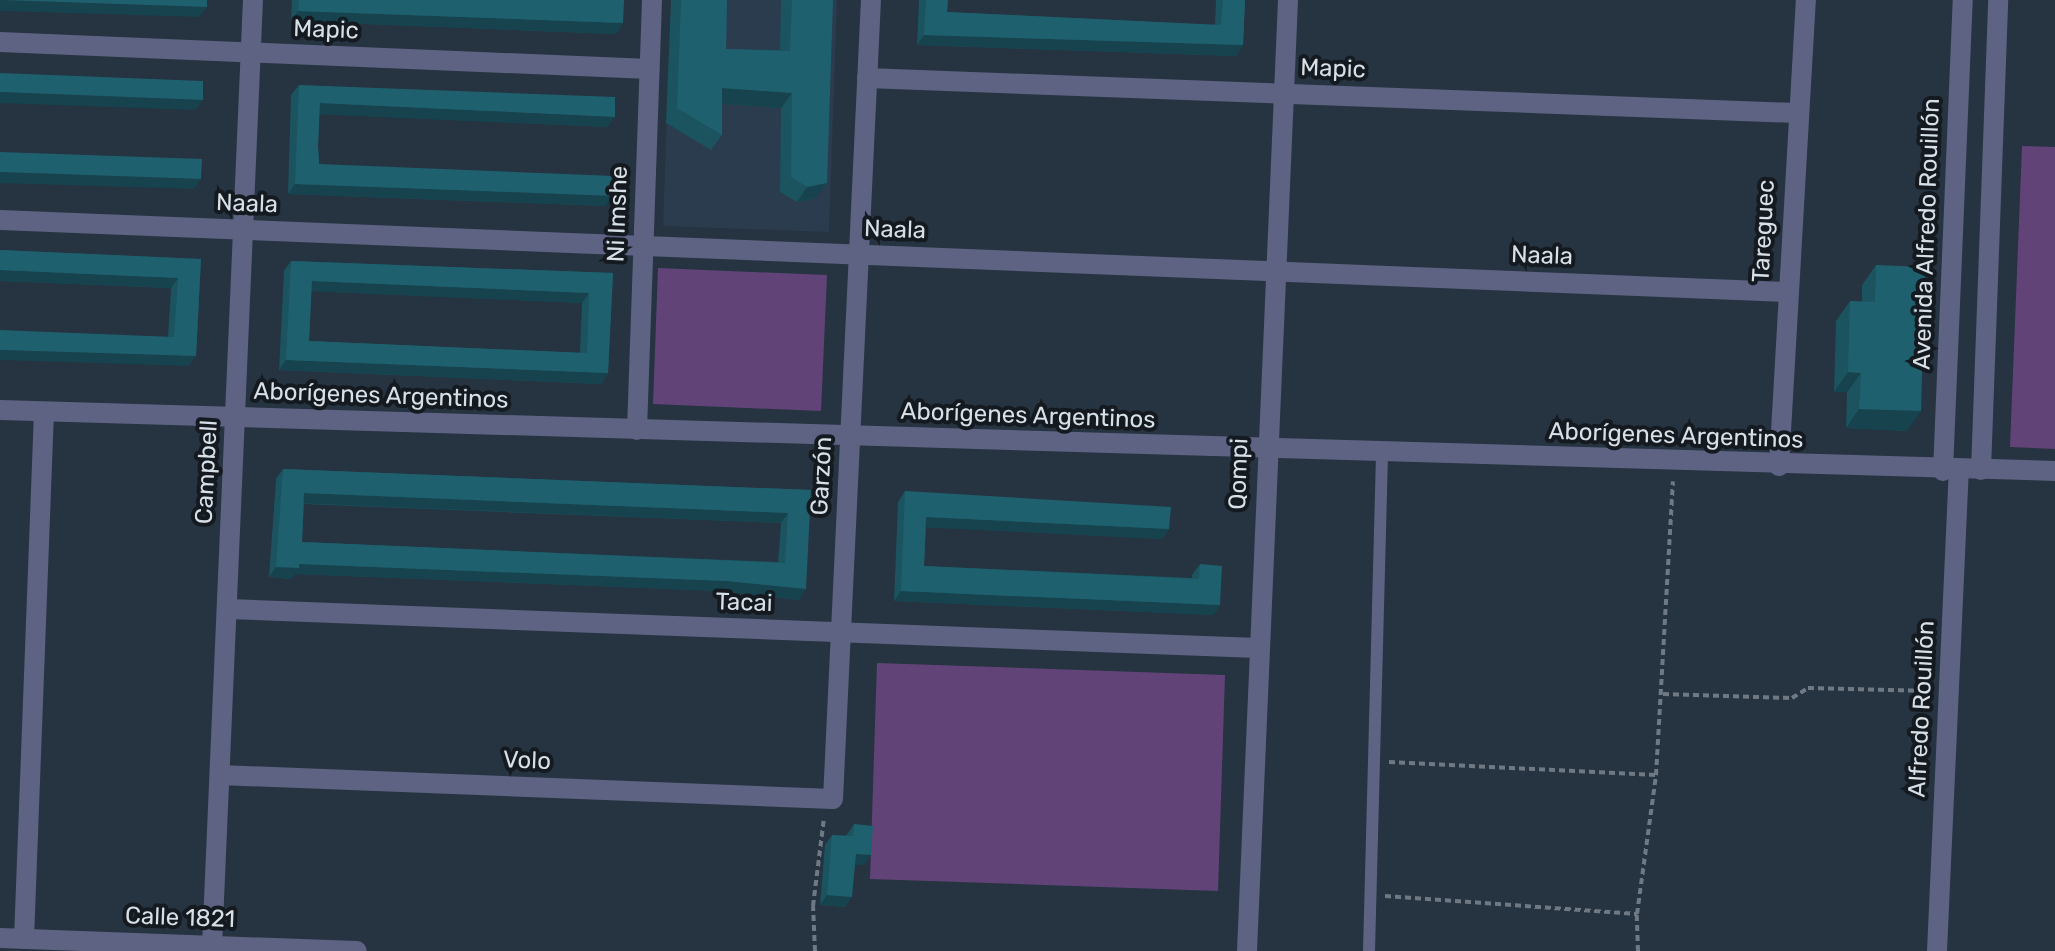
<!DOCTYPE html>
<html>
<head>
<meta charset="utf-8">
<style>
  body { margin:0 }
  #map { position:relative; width:2055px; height:951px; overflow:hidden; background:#263340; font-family:Rubik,sans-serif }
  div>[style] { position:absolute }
  .built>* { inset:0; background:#2b3c4e }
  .green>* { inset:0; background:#614378 }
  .path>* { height:4px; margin-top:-2px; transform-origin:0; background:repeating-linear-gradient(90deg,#6e7984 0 6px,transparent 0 10px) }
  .service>* { height:12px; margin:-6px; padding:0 6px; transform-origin:6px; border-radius:6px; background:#5e6383 }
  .minor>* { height:20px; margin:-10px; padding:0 10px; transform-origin:10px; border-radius:10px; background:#5e6383 }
  .tertiary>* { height:20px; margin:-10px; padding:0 10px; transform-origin:10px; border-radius:10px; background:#5e6383 }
  .wall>* { inset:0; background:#1b535f }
  .shaded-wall>* { inset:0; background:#16434e }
  .building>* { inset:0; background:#1f606f }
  span { translate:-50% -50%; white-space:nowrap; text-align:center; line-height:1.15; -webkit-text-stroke:8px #141a20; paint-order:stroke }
  .street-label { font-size:24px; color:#d7dfe7 }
</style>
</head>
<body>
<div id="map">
  <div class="built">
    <i style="clip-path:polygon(671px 0,837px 0,829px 232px,663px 226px)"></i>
  </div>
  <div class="green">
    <i style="clip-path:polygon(2022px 146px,2055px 147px,2055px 449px,2010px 447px)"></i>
    <i style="clip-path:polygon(658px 268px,827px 275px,821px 411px,653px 404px)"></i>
    <i style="clip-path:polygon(877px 663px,1225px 675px,1218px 891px,870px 879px)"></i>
  </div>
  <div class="path">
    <i style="left:1663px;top:694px;width:129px;rotate:1.8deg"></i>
    <i style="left:1792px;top:698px;width:19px;rotate:-32deg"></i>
    <i style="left:1808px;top:688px;width:123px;rotate:1.4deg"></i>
    <i style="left:1389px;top:762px;width:267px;rotate:2.8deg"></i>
    <i style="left:1385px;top:896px;width:253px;rotate:4.1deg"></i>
    <i style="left:815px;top:951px;width:45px;rotate:-92.5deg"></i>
    <i style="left:813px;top:906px;width:89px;rotate:-82.9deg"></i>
    <i style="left:1638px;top:951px;width:37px;rotate:-92deg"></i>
    <i style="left:1637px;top:914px;width:140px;rotate:-82.2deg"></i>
    <i style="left:1656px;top:775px;width:294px;rotate:-86.7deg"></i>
  </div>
  <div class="service">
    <i style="left:1369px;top:951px;width:498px;rotate:-88.5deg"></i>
  </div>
  <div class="minor">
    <i style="left:0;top:42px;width:650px;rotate:2.38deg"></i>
    <i style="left:867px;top:78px;width:930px;rotate:2.16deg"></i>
    <i style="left:0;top:220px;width:1789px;rotate:2.31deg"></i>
    <i style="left:0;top:410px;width:2056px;rotate:1.7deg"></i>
    <i style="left:637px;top:430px;width:430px;rotate:-88deg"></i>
    <i style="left:1779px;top:466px;width:467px;rotate:-86.7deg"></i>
    <i style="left:227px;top:609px;width:1032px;rotate:2.17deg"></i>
    <i style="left:220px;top:775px;width:613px;rotate:2.24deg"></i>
    <i style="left:833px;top:799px;width:800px;rotate:-87.28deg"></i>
    <i style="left:0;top:938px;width:357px;rotate:2.1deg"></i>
    <i style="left:24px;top:939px;width:527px;rotate:-87.83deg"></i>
    <i style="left:212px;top:946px;width:947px;rotate:-87.52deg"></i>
    <i style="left:1247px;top:951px;width:952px;rotate:-87.53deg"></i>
    <i style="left:1937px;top:951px;width:482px;rotate:-87.4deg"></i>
  </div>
  <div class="tertiary">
    <i style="left:1981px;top:470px;width:470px;rotate:-87.9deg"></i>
    <i style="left:1943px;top:471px;width:471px;rotate:-87.6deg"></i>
  </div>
  <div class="wall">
    <i style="clip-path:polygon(292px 0,624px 0,616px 34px,291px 21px)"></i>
    <i style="clip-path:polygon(671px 0,727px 0,726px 49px,780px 50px,781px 0,833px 0,816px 198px,797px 202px,780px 192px,781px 108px,722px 104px,722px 135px,711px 150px,666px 123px)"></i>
    <i style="clip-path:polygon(919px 0,948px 0,947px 12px,1215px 25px,1216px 0,1245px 0,1243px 45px,1236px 56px,917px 45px)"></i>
    <i style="clip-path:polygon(299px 85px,608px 127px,319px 114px,318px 146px,319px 164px,606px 206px,288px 194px,291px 95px)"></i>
    <i style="clip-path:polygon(0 250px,201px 259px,196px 356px,188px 366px,168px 337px,171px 288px,0 281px)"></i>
    <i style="clip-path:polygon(evenodd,291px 261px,613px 273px,608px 373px,601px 384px,279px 370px,284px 271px,291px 261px,311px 291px,582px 303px,580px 353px,309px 341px,311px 291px)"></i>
    <i style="clip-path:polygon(1876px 265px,1907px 431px,1846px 428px,1847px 392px,1834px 392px,1836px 321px,1850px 301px,1862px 302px,1862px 285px)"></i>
    <i style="clip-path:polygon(evenodd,283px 469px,811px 490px,799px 600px,720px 591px,295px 574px,291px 579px,269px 577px,276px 479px,283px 469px,304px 504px,781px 523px,778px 562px,302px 542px,304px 504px)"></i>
    <i style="clip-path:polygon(905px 491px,1169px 529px,1162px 539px,926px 527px,924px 566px,1192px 578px,1192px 575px,1200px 564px,1220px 605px,1213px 615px,894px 601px,898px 502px)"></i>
    <i style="clip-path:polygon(854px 824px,864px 865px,855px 864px,845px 907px,820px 905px,825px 845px,832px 835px,846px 836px)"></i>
  </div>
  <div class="shaded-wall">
    <i style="clip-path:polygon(0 0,207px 7px,199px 17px,0 11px)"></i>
    <i style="clip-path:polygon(298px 11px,623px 23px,616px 34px,291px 21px)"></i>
    <i style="clip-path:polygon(924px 35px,1243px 45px,1236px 56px,917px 45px)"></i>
    <i style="clip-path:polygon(722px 88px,792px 93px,781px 108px,712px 103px)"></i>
    <i style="clip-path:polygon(0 92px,203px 100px,195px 110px,0 103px)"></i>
    <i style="clip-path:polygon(320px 103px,615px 117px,608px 127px,313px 114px)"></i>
    <i style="clip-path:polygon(0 172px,201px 179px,194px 189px,0 183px)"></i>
    <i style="clip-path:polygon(827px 183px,816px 198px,797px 202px,807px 187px)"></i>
    <i style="clip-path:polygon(295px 184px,613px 196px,606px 206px,288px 194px)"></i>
    <i style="clip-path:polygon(0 270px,178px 278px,171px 288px,0 281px)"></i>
    <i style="clip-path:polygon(312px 281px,589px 293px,582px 303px,305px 291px)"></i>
    <i style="clip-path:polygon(0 350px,196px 356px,188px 366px,0 360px)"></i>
    <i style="clip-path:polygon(286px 360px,608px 373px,601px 384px,279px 370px)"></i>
    <i style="clip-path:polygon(1848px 372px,1861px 373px,1847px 392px,1834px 392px)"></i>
    <i style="clip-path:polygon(1859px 409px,1921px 411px,1907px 431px,1846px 428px)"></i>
    <i style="clip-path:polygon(304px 493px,788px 513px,781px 523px,297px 503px)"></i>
    <i style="clip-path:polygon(926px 517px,1169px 529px,1162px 539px,919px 527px)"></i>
    <i style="clip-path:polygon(299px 564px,727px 581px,806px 589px,799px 600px,720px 591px,295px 574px,291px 579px,269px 577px,276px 567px)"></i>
    <i style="clip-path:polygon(901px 591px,1220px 605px,1213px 615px,894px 601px)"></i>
    <i style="clip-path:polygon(856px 854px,871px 855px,864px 865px,848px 864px)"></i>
    <i style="clip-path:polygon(827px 895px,852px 897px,845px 907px,820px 905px)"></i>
  </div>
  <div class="building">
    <i style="clip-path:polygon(0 0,207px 0,207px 7px)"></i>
    <i style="clip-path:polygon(299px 0,624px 0,623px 23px,298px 11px)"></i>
    <i style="clip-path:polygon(681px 0,727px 0,726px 49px,790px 51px,792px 0,833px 0,827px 183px,807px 187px,791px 177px,792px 93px,722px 88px,722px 135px,677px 108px)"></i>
    <i style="clip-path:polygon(926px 0,948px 0,947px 12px,1221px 25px,1223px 0,1245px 0,1243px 45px,924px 35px)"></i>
    <i style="clip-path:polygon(0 73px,203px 81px,203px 100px,0 92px)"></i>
    <i style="clip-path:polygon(299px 85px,615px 97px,615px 117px,320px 103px,318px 146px,319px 164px,614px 176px,613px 196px,295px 184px)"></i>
    <i style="clip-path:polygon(0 152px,202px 159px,201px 179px,0 172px)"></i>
    <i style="clip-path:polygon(0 250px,201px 259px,196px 356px,0 350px,0 330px,174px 337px,178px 278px,0 270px)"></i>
    <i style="clip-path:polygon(evenodd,291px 261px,613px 273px,608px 373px,286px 360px,291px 261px,312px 281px,589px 293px,587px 353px,309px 341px,312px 281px)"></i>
    <i style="clip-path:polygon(1876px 265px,1925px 267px,1921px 411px,1859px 409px,1861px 373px,1848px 372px,1850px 301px,1875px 302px)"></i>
    <i style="clip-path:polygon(evenodd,283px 469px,811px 490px,806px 589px,727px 581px,299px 564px,299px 568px,276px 567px,283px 469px,304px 493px,788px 513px,785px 563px,302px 542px,304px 493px)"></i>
    <i style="clip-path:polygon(905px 491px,1171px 507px,1169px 529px,926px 517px,924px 566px,1199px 579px,1200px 564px,1222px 566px,1220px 605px,901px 591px)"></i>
    <i style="clip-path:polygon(854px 824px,873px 826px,871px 855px,856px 854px,852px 897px,827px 895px,832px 835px,853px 836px)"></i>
  </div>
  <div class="street-label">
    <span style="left:326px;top:30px;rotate:2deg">Mapic</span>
    <span style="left:1333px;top:69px;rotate:2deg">Mapic</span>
    <span style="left:247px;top:204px;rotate:2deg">Naala</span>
    <span style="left:618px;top:214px;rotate:-88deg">Ni Imshe</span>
    <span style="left:895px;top:230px;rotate:2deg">Naala</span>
    <span style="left:1764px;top:231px;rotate:-87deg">Tareguec</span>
    <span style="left:1927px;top:234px;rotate:-88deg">Avenida Alfredo Rouillón</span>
    <span style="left:1542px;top:256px;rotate:2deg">Naala</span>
    <span style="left:381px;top:396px;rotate:2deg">Aborígenes Argentinos</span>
    <span style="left:1028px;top:416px;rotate:2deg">Aborígenes Argentinos</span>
    <span style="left:1676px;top:436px;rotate:2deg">Aborígenes Argentinos</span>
    <span style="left:207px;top:472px;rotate:-87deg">Campbell</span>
    <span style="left:1239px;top:474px;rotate:-88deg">Qompi</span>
    <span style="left:822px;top:476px;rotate:-87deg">Garzón</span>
    <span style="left:744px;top:603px;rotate:2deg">Tacai</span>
    <span style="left:1922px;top:709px;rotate:-87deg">Alfredo Rouillón</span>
    <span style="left:527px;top:761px;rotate:2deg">Volo</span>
    <span style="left:180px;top:918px;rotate:2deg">Calle 1821</span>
  </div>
</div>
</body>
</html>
